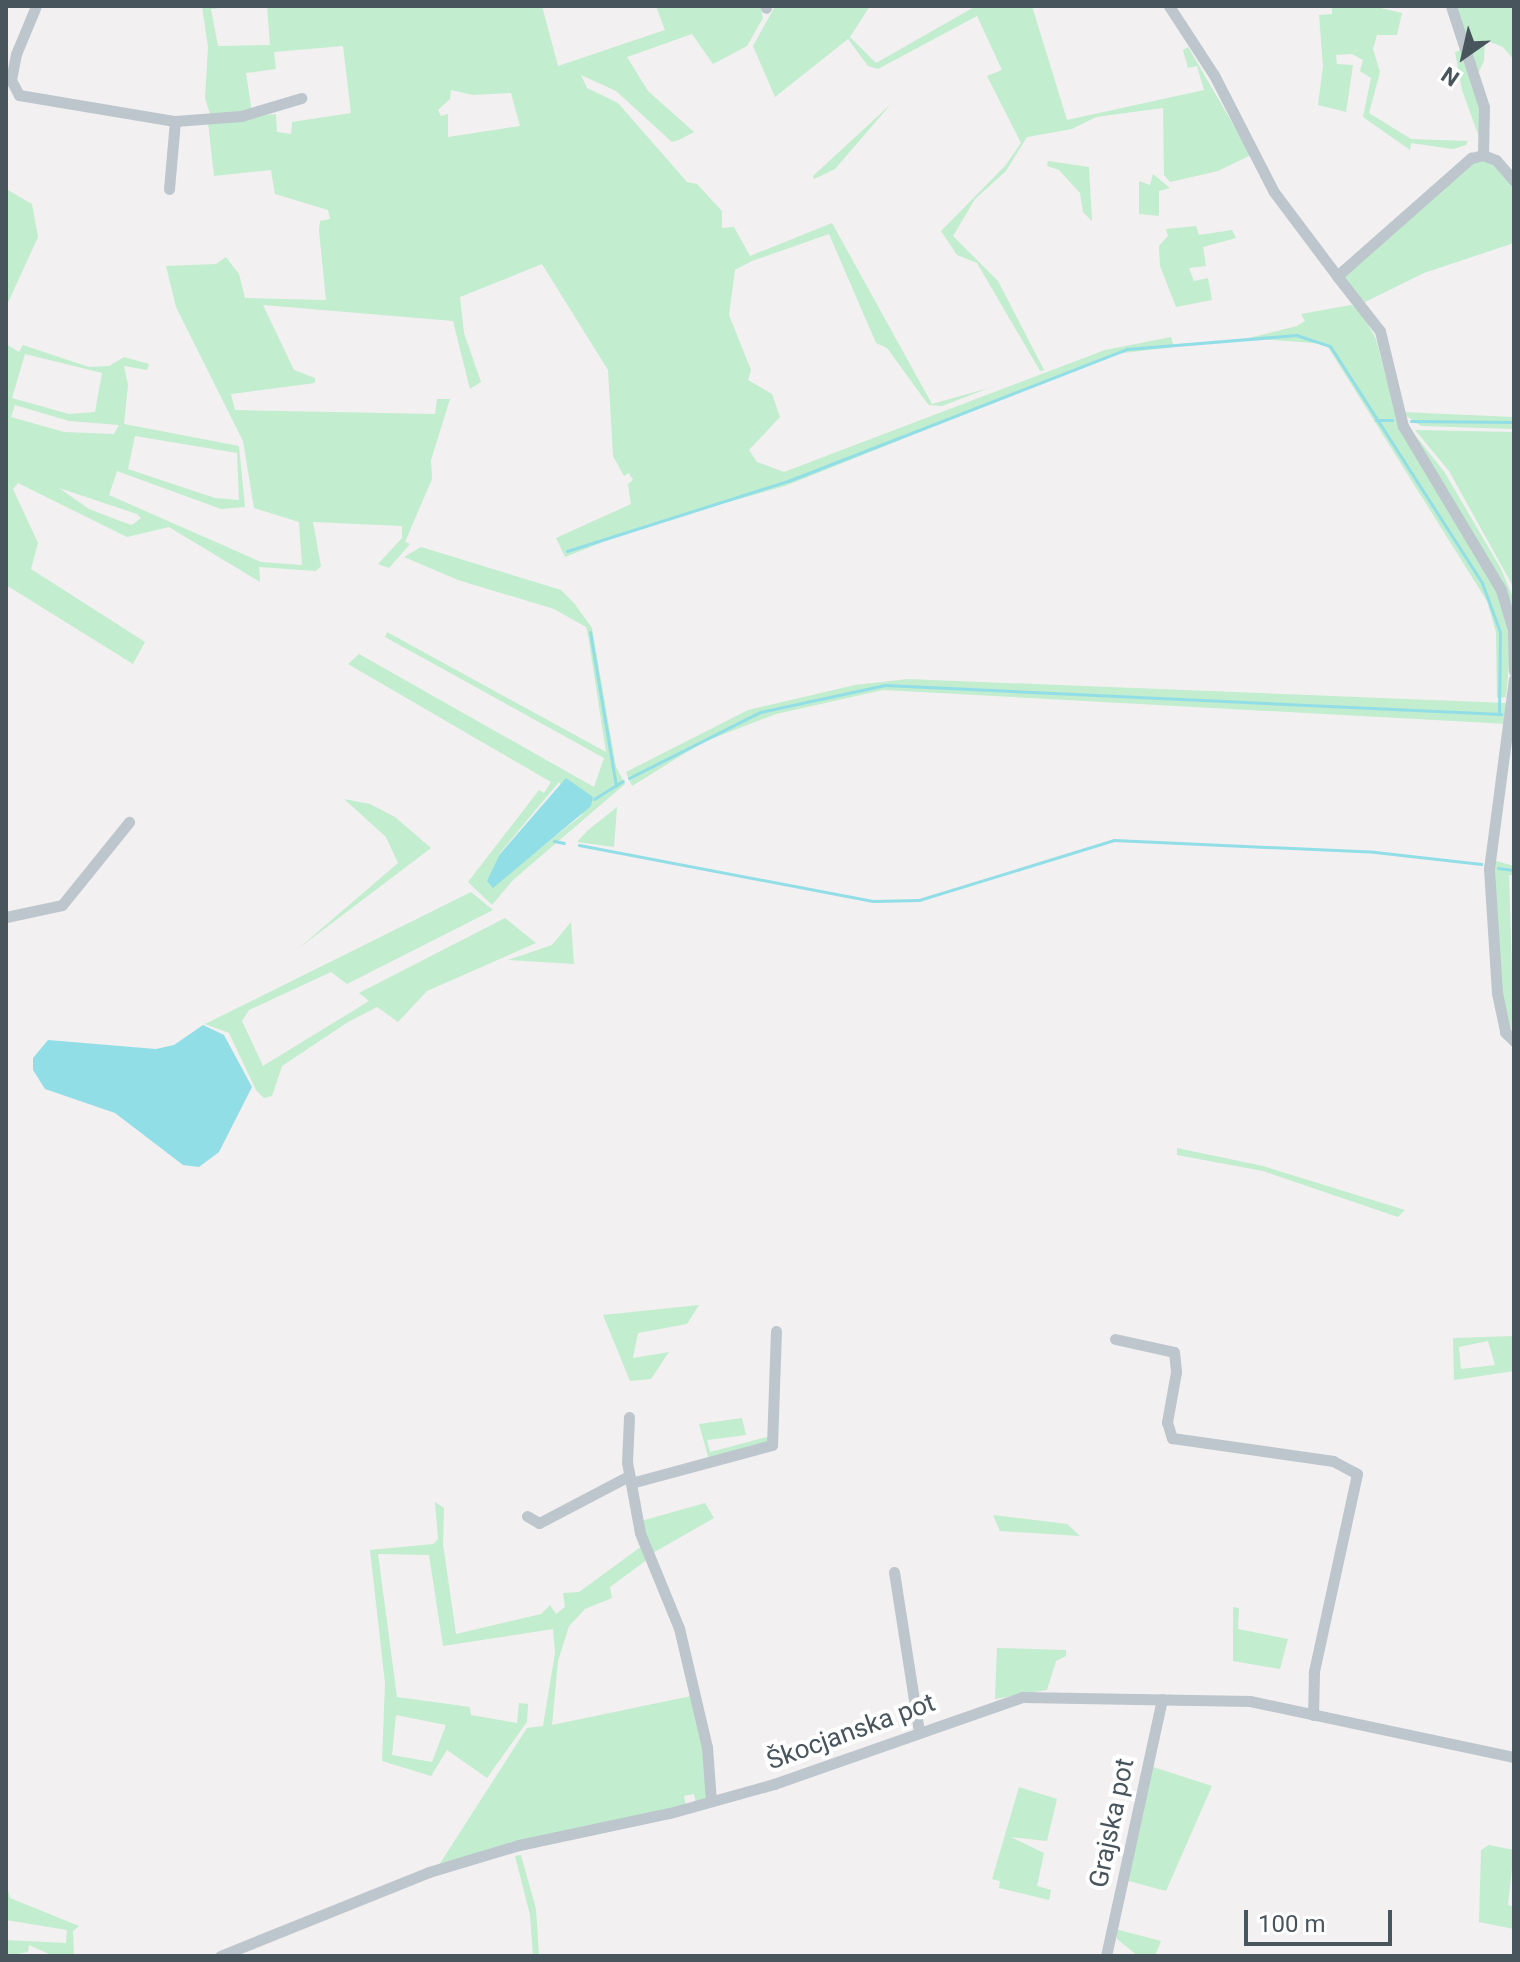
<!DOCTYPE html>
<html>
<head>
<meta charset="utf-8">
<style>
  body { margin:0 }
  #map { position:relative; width:1520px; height:1962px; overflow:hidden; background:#f2f0f1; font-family:Roboto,sans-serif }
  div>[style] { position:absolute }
  .green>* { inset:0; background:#c2edce }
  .water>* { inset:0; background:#92dee6 }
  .stream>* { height:3px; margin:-1.5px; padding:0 1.5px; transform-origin:1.5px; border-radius:1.5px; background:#92dee6 }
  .street>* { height:11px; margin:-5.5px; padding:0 5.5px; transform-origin:5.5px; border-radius:5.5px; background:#bdc6cc }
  span { translate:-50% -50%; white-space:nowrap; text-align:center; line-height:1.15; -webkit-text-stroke:8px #fff; paint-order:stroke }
  .street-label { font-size:26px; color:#49555c }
  .frame { position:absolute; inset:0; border:8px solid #49555c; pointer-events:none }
  .north { position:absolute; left:1424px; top:16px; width:80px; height:80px; -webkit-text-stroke:6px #fff; paint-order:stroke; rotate:214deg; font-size:22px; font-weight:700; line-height:32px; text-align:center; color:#49555c }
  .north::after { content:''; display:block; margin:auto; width:28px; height:36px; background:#49555c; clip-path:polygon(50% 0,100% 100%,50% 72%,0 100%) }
  .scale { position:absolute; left:1244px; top:1910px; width:148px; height:36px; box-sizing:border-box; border:4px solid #49555c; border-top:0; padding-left:10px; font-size:24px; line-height:28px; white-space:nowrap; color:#49555c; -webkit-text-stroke:6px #fff; paint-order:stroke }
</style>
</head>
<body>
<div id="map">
  <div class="green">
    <i style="clip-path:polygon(evenodd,202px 6px,241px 6px,211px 9px,218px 46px,270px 45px,267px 6px,542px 6px,558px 66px,665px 30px,656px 6px,760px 6px,763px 18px,747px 46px,713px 64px,692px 34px,627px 57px,648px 91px,694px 132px,679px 140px,672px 142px,616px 91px,581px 75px,587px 88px,618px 103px,687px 182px,697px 184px,722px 211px,722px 228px,734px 227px,750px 256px,832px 223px,932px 404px,989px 388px,942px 406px,929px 405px,927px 403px,887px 348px,876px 343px,829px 234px,752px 261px,735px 270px,729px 315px,751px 370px,748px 380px,772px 394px,780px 417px,749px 450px,757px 462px,784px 472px,1105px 350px,1171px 337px,1174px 347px,1115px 354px,785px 486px,646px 525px,565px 557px,556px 538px,631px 504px,628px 484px,633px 480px,629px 473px,624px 476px,613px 456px,608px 370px,542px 264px,460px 297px,464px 333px,481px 382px,470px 389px,453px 321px,263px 305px,294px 370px,315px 378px,315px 383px,231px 394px,235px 410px,435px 414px,437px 399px,450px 399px,431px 460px,432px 479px,405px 542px,410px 544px,389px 568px,378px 564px,402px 538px,402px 526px,313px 522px,321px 566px,316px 571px,259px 567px,260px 582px,169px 527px,127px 537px,18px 483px,13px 489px,38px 543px,31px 569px,145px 642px,133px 664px,6px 585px,6px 344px,19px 352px,23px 345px,89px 367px,109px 366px,124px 357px,149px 364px,147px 370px,124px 366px,128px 385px,124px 424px,239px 446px,245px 507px,221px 509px,117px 471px,109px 495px,261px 562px,302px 565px,299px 522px,254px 508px,243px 441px,176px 307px,166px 266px,216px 264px,226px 257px,239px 274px,245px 298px,326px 300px,319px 231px,320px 221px,330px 219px,328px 210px,275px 194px,271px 170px,214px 176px,208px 122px,276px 114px,277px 132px,291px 134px,292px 122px,351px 113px,343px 46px,274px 52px,276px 69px,246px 73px,252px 113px,211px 117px,205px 98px,208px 47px,202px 6px,451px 90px,473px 95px,511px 93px,520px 126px,448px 137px,448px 114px,441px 116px,438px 110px,450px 99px,451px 90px,202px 6px,25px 354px,102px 373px,95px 412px,69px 414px,12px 398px,25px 354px,202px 6px,15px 405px,69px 421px,119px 425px,114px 434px,64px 432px,11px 417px,15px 405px,202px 6px,135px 436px,237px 453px,239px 500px,215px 498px,128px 469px,135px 436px,202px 6px,59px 488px,137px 514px,141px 518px,132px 525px,120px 521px,89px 509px,59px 488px)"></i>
    <i style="clip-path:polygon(775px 6px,870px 6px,850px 37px,876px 63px,976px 6px,1032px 6px,1067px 120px,1204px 90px,1197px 66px,1188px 68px,1183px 50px,1188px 47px,1251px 155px,1218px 171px,1170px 182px,1164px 175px,1163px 108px,1096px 117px,1072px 129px,1027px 137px,1006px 171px,975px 199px,953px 236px,998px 281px,1044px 370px,1040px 371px,977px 263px,957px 255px,941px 231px,1005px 166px,1021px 143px,987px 76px,1002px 70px,977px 16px,878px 69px,868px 66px,848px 39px,775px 97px,753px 46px)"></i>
    <i style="clip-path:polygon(1332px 6px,1372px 6px,1402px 13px,1397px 35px,1377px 35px,1373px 49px,1380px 72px,1369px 113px,1411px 139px,1468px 141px,1466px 145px,1453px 149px,1411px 143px,1410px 150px,1363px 117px,1371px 78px,1360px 71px,1363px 60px,1352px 54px,1336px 55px,1337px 64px,1353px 65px,1346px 112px,1318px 105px,1323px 66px,1319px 15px,1332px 14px)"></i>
    <i style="clip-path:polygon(1455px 6px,1514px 6px,1514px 60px,1503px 47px,1485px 40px,1484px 61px,1476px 78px)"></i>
    <i style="clip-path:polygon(1461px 50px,1483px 115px,1479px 137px,1462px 90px,1455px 52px)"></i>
    <i style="clip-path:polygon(891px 104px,835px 169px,814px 179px,813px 176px)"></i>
    <i style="clip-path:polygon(1475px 159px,1494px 162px,1514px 184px,1514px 243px,1424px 273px,1365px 302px,1344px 283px,1344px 274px)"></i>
    <i style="clip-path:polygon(1048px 161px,1089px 167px,1092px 221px,1083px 212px,1080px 193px,1059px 170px,1047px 166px)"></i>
    <i style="clip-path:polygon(1153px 174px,1170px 188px,1159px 191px,1159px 216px,1139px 214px,1139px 181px,1150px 185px)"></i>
    <i style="clip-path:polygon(6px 189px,32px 204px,38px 237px,6px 307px)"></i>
    <i style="clip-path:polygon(1196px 226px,1199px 235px,1232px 230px,1236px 238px,1203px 247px,1206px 266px,1189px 268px,1194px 281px,1208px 278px,1212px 300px,1176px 307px,1160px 266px,1159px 246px,1168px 236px,1166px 229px)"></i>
    <i style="clip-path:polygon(1351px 305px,1360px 310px,1376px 339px,1396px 416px,1498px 591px,1511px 644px,1506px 697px,1497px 698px,1496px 632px,1487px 601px,1326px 344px,1249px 338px,1297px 326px,1305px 321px,1301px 314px)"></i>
    <i style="clip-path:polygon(1401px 412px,1514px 417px,1514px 429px,1421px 426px)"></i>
    <i style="clip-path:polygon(1415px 430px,1514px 432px,1514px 588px,1449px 471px)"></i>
    <i style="clip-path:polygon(1412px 431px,1445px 473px,1501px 569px,1514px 600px,1514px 622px)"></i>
    <i style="clip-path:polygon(evenodd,421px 547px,561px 590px,574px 603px,592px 628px,616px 767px,625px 784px,513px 880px,492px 905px,468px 882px,539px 790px,544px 793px,551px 782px,348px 664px,359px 654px,594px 787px,604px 758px,385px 637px,387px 632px,606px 752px,588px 635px,586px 627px,554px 609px,458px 580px,404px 557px,421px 547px,559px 782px,582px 815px,492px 887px,500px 853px,559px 782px)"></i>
    <i style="clip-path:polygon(908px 679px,1506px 703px,1508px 724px,883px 690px,776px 714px,703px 742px,632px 786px,626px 772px,748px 710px,855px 685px)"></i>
    <i style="clip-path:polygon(344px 799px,370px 804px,395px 817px,431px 848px,299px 948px,398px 863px,386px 837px)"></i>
    <i style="clip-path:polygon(617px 807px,614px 847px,577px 842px,587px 831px)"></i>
    <i style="clip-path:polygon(1493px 860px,1514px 866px,1514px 875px,1509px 875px,1514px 1035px,1502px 1008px)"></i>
    <i style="clip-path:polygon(471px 892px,493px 910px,347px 984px,331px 972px,249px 1010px,242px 1021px,263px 1066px,369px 1001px,359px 993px,505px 918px,536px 943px,427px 991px,398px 1022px,377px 1007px,348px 1022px,282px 1066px,272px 1096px,264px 1098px,256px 1090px,229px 1033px,205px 1024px)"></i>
    <i style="clip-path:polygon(571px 922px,574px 964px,508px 960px,552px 945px)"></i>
    <i style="clip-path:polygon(1177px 1148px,1263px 1166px,1405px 1210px,1398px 1217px,1263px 1171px,1177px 1155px)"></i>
    <i style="clip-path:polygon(699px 1305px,687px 1324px,638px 1333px,633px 1358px,669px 1352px,651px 1379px,630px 1381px,603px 1315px)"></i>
    <i style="clip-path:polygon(evenodd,1514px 1336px,1514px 1371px,1454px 1380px,1453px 1338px,1514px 1336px,1488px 1341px,1495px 1365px,1461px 1369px,1459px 1347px,1488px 1341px)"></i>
    <i style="clip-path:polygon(742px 1418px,746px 1435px,707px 1440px,710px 1452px,774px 1435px,770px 1443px,709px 1460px,699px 1424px)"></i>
    <i style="clip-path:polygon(evenodd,435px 1502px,444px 1508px,443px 1544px,456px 1634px,541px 1614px,550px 1605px,556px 1614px,565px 1607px,563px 1593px,579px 1592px,642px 1546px,648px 1559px,610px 1587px,612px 1598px,585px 1609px,569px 1626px,558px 1661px,552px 1725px,691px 1696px,703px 1747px,706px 1798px,696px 1803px,694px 1794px,684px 1796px,686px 1806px,439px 1865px,527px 1728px,543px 1726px,555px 1653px,553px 1629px,443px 1646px,429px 1555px,378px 1554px,397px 1697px,470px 1707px,471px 1715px,517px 1723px,519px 1703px,528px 1704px,527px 1722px,487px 1778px,447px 1750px,431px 1776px,382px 1761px,385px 1683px,370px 1550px,433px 1544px,438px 1539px,435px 1502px,396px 1715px,446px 1725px,432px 1762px,392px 1755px,396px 1715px)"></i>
    <i style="clip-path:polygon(705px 1503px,714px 1518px,651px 1554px,641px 1521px)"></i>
    <i style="clip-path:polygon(993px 1515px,1067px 1524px,1080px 1536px,1000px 1531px)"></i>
    <i style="clip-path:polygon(1233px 1607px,1239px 1608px,1238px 1629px,1288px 1639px,1280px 1669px,1233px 1661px)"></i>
    <i style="clip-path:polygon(997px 1648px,1066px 1650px,1066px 1656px,1056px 1661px,1047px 1690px,995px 1699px)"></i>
    <i style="clip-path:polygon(1150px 1766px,1212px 1786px,1166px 1891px,1125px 1880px)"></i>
    <i style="clip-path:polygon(1019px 1787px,1057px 1799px,1047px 1841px,1011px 1837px,1044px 1853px,1037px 1886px,1051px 1890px,1049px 1900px,999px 1888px,1000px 1881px,992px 1879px)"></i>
    <i style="clip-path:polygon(1489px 1845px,1514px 1850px,1508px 1905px,1514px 1907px,1514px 1929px,1479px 1922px,1481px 1850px)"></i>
    <i style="clip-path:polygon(521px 1855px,536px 1909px,539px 1956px,533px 1956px,530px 1915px,515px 1856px)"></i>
    <i style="clip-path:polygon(6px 1883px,10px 1898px,79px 1926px,73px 1931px,74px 1955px,49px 1954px,29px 1945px,28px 1952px,6px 1956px,6px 1940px,66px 1943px,67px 1930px,6px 1920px)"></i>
    <i style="clip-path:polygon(1115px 1929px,1161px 1941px,1155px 1956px,1138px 1956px,1117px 1939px)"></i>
  </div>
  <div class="water">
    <i style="clip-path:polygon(566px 778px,593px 797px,591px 806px,493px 888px,487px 881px,500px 854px)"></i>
    <i style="clip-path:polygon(203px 1025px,224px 1035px,252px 1087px,219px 1152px,199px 1167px,183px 1165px,115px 1113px,45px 1089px,33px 1070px,33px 1058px,48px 1040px,156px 1049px,174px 1045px)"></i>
  </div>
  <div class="stream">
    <i style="left:1376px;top:420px;width:16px"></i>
    <i style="left:1411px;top:421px;width:103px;rotate:0.6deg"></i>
    <i style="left:567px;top:551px;width:232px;rotate:-17.6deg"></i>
    <i style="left:788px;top:481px;width:364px;rotate:-21.3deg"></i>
    <i style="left:1127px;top:349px;width:170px;rotate:-4.7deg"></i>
    <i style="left:1296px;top:335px;width:36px;rotate:18deg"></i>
    <i style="left:1330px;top:346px;width:282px;rotate:57.3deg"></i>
    <i style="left:1482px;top:583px;width:52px;rotate:69.8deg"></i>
    <i style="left:1500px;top:632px;width:82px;rotate:90.7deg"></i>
    <i style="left:590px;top:632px;width:156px;rotate:80.4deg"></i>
    <i style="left:629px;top:778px;width:147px;rotate:-26.7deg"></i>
    <i style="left:760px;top:712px;width:128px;rotate:-12.2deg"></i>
    <i style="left:885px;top:685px;width:617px;rotate:2.7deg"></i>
    <i style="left:594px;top:799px;width:34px;rotate:-32deg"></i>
    <i style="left:554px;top:841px;width:10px;rotate:11deg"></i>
    <i style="left:579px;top:845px;width:299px;rotate:10.8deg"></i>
    <i style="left:873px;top:901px;width:46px;rotate:-1.2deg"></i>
    <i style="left:919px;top:900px;width:204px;rotate:-17.1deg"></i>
    <i style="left:1114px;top:840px;width:261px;rotate:2.6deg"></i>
    <i style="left:1375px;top:852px;width:107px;rotate:6.5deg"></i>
    <i style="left:1498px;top:868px;width:16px;rotate:7deg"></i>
  </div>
  <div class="street">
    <i style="left:36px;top:6px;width:52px;rotate:112.6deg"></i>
    <i style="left:16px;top:54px;width:26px;rotate:101deg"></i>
    <i style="left:11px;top:80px;width:17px;rotate:62deg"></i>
    <i style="left:19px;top:95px;width:158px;rotate:9.5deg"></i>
    <i style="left:175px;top:121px;width:66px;rotate:-4.3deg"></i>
    <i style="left:241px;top:116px;width:63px;rotate:-16.7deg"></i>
    <i style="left:765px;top:6px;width:2px;rotate:63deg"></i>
    <i style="left:1169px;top:6px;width:82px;rotate:56.9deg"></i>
    <i style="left:1214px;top:75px;width:131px;rotate:62.9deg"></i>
    <i style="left:1274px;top:192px;width:105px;rotate:53.1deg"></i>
    <i style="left:1337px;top:276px;width:179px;rotate:-41.4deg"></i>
    <i style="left:1471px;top:158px;width:12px;rotate:-14deg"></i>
    <i style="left:1483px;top:155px;width:14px;rotate:21deg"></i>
    <i style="left:1496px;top:160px;width:28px;rotate:49deg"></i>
    <i style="left:1451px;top:6px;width:106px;rotate:71.9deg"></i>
    <i style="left:1484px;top:107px;width:48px;rotate:91.2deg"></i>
    <i style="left:169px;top:189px;width:68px;rotate:-85deg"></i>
    <i style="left:1337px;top:276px;width:70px;rotate:52deg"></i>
    <i style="left:1380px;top:331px;width:98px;rotate:76.4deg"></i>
    <i style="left:1403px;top:426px;width:191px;rotate:59.1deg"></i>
    <i style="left:1501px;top:590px;width:42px;rotate:73.3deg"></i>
    <i style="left:1513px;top:630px;width:41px;rotate:88.6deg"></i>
    <i style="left:1514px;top:679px;width:192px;rotate:97.5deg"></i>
    <i style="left:1489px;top:869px;width:124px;rotate:86.3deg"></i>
    <i style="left:1497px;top:993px;width:40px;rotate:78deg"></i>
    <i style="left:1505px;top:1032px;width:13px;rotate:45deg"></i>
    <i style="left:6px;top:917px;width:57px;rotate:-12.1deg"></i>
    <i style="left:62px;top:905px;width:107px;rotate:-51.1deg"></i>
    <i style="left:1115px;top:1339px;width:60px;rotate:12.4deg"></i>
    <i style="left:1174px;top:1352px;width:20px;rotate:84deg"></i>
    <i style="left:1176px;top:1372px;width:51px;rotate:100.2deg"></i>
    <i style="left:1167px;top:1422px;width:17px;rotate:73deg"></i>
    <i style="left:1172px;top:1438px;width:163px;rotate:8.1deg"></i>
    <i style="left:1333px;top:1461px;width:27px;rotate:28deg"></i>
    <i style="left:1357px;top:1474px;width:203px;rotate:102.3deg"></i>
    <i style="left:1314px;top:1672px;width:43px;rotate:91.3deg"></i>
    <i style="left:629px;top:1417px;width:45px;rotate:92.5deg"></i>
    <i style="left:627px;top:1462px;width:72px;rotate:79.6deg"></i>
    <i style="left:640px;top:1533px;width:103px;rotate:67.7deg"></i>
    <i style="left:679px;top:1628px;width:122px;rotate:76.8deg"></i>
    <i style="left:707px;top:1747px;width:54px;rotate:85.8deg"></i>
    <i style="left:631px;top:1483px;width:146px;rotate:-15.1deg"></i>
    <i style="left:772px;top:1445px;width:114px;rotate:-88deg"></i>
    <i style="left:527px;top:1516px;width:14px;rotate:30deg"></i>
    <i style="left:539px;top:1523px;width:102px;rotate:-27.6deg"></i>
    <i style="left:894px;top:1572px;width:161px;rotate:81.1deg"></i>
    <i style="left:220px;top:1956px;width:225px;rotate:-21.9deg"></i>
    <i style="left:429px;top:1872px;width:94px;rotate:-16.7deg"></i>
    <i style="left:519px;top:1845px;width:154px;rotate:-12deg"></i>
    <i style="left:670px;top:1813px;width:108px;rotate:-15.6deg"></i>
    <i style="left:774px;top:1784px;width:263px;rotate:-19.3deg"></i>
    <i style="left:1022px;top:1697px;width:228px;rotate:1deg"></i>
    <i style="left:1250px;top:1701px;width:270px;rotate:12deg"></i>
    <i style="left:1106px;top:1956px;width:263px;rotate:-77.7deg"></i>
  </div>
  <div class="street-label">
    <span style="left:851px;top:1732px;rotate:-20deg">Škocjanska pot</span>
    <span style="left:1112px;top:1823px;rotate:-78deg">Grajska pot</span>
  </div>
  <div class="frame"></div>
  <div class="north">N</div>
  <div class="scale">100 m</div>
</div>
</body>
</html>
